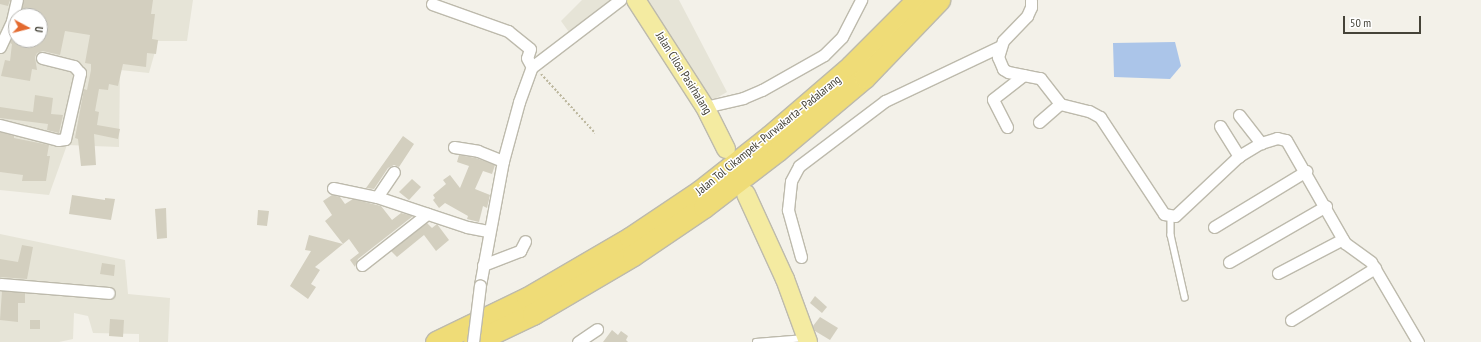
<!DOCTYPE html>
<html>
<head>
<meta charset="utf-8">
<style>
  body { margin:0 }
  #map { position:relative; width:1481px; height:342px; overflow:hidden; background:#f3f1e9; font-family:"PT Sans Narrow",sans-serif }
  div>[style] { position:absolute }
  .residential>* { inset:0; background:#e6e4d7 }
  .water>* { inset:0; background:#abc5e9 }
  .building>* { inset:0; background:#d3cfbf }
  .path>* { height:2px; margin-top:-1px; transform-origin:0; background:repeating-linear-gradient(90deg,#bdb89f 0 2px,transparent 0 4px) }
  .roads { filter:drop-shadow(1px 0 #bdbaac) drop-shadow(-1px 0 #bdbaac) drop-shadow(0 1px #bdbaac) drop-shadow(0 -1px #bdbaac) }
  .lane>* { height:5.5px; margin:-2.75px; padding:0 2.75px; transform-origin:2.75px; border-radius:2.75px; background:#fff }
  .street>* { height:11px; margin:-5.5px; padding:0 5.5px; transform-origin:5.5px; border-radius:5.5px; background:#fff }
  .primary>* { height:18px; margin:-9px; padding:0 9px; transform-origin:9px; border-radius:9px; background:#f4eba1 }
  .highway>* { height:21px; margin:-10.5px; padding:0 10.5px; transform-origin:10.5px; border-radius:10.5px; background:#efdc77 }
  .bridges { filter:drop-shadow(1px 0 #bdbaac) drop-shadow(-1px 0 #bdbaac) drop-shadow(0 1px #bdbaac) drop-shadow(0 -1px #bdbaac) }
  .street-bridge>* { height:11px; margin:-5.5px; padding:0 5.5px; transform-origin:5.5px; border-radius:5.5px; background:#fff }
  span { translate:-50% -50%; white-space:nowrap; text-align:center; line-height:1.15; -webkit-text-stroke:3px #fff; paint-order:stroke }
  .street-label { font-size:12px; color:#454338 }
  .north { position:absolute; left:8px; top:8px; width:40px; height:40px; box-sizing:border-box; background:#fff; border:1px solid #b5b4af; border-radius:50%; rotate:97deg; font-size:11px; font-weight:700; line-height:16px; text-align:center; color:#454338 }
  .north::after { content:''; display:block; margin:auto; width:14px; height:18px; background:#e36a2f; clip-path:polygon(50% 0,100% 100%,50% 72%,0 100%) }
  .scale { position:absolute; left:1343px; top:16px; width:78px; height:18px; box-sizing:border-box; border:2px solid #454338; border-top:0; padding-left:5px; font-size:12px; line-height:14px; white-space:nowrap; color:#454338; -webkit-text-stroke:3px #fff; paint-order:stroke }
</style>
</head>
<body>
<div id="map">
  <div class="residential">
    <i style="clip-path:polygon(evenodd,0 0,193px 0,187px 41px,158px 41px,149px 73px,120px 70px,119px 147px,67px 145px,49px 195px,0 190px,0 0,16px 16px,40px 16px,40px 40px,16px 40px,16px 16px)"></i>
    <i style="clip-path:polygon(582px 0,625px 0,574px 39px,561px 21px)"></i>
    <i style="clip-path:polygon(638px 0,679px 0,727px 92px,708px 103px)"></i>
    <i style="clip-path:polygon(0 234px,125px 260px,128px 294px,170px 298px,168px 342px,139px 342px,139px 334px,93px 333px,88px 316px,74px 313px,73px 339px,59px 342px,0 342px)"></i>
  </div>
  <div class="water">
    <i style="clip-path:polygon(1175px 42px,1181px 66px,1170px 79px,1114px 77px,1113px 43px)"></i>
  </div>
  <div class="building">
    <i style="clip-path:polygon(0 0,10px 0,8px 6px,0 4px)"></i>
    <i style="clip-path:polygon(24px 0,153px 0,151px 14px,155px 14px,152px 39px,158px 40px,156px 54px,147px 53px,146px 67px,123px 64px,118px 86px,109px 84px,108px 90px,99px 89px,95px 111px,99px 112px,97px 125px,120px 129px,118px 139px,94px 134px,96px 165px,81px 166px,78px 139px,75px 138px,84px 89px,87px 90px,91px 70px,91px 64px,85px 63px,90px 35px,65px 31px,60px 55px,43px 51px,37px 53px,35px 57px,37px 70px,32px 69px,30px 81px,1px 76px,5px 60px,10px 61px,12px 44px,10px 43px,15px 31px,16px 40px,40px 40px,40px 16px,20px 16px)"></i>
    <i style="clip-path:polygon(35px 95px,53px 98px,51px 114px,63px 115px,59px 133px,47px 130px,48px 124px,0 118px,0 107px,33px 112px)"></i>
    <i style="clip-path:polygon(0 132px,14px 136px,14px 138px,49px 145px,47px 156px,50px 156px,46px 181px,22px 181px,23px 175px,0 172px)"></i>
    <i style="clip-path:polygon(403px 136px,414px 144px,399px 167px,394px 165px,388px 168px,374px 189px,366px 188px)"></i>
    <i style="clip-path:polygon(459px 155px,476px 158px,495px 165px,492px 174px,483px 171px,475px 189px,490px 195px,487px 208px,483px 206px,479px 222px,467px 219px,468px 216px,445px 203px,439px 208px,433px 200px,435px 198px,433px 195px,446px 184px,443px 180px,450px 175px,460px 188px,469px 166px,457px 162px)"></i>
    <i style="clip-path:polygon(412px 179px,421px 187px,409px 200px,399px 192px)"></i>
    <i style="clip-path:polygon(72px 195px,105px 200px,105px 198px,115px 199px,111px 220px,69px 214px)"></i>
    <i style="clip-path:polygon(332px 195px,340px 197px,345px 204px,353px 199px,381px 206px,392px 220px,401px 213px,413px 216px,358px 259px,355px 267px,350px 260px,359px 253px,349px 239px,343px 244px,325px 221px,332px 215px,323px 201px)"></i>
    <i style="clip-path:polygon(166px 208px,167px 238px,157px 239px,155px 209px)"></i>
    <i style="clip-path:polygon(258px 210px,269px 211px,267px 226px,257px 225px)"></i>
    <i style="clip-path:polygon(427px 223px,432px 228px,437px 224px,449px 240px,436px 251px,424px 235px,397px 257px,391px 251px)"></i>
    <i style="clip-path:polygon(309px 235px,343px 244px,315px 267px,320px 270px,311px 284px,316px 287px,308px 299px,290px 286px,311px 251px,305px 250px)"></i>
    <i style="clip-path:polygon(22px 245px,33px 247px,27px 279px,0 277px,0 259px,18px 262px)"></i>
    <i style="clip-path:polygon(102px 263px,115px 265px,114px 276px,100px 274px)"></i>
    <i style="clip-path:polygon(2px 291px,25px 293px,25px 303px,18px 303px,18px 322px,0 320px)"></i>
    <i style="clip-path:polygon(815px 296px,827px 307px,822px 313px,810px 303px)"></i>
    <i style="clip-path:polygon(820px 317px,838px 328px,830px 340px,815px 331px,813px 326px)"></i>
    <i style="clip-path:polygon(110px 319px,124px 320px,123px 337px,109px 336px)"></i>
    <i style="clip-path:polygon(30px 320px,40px 320px,40px 329px,30px 329px)"></i>
    <i style="clip-path:polygon(612px 330px,618px 335px,621px 331px,628px 336px,626px 340px,628px 342px,603px 342px)"></i>
  </div>
  <div class="path">
    <i style="left:541px;top:74px;width:80px;rotate:47.5deg"></i>
  </div>
  <div class="roads">
    <div class="lane">
      <i style="left:1171px;top:216px;width:19px;rotate:90deg"></i>
      <i style="left:1171px;top:235px;width:64px;rotate:77.3deg"></i>
      <i style="left:756px;top:342px;width:49px;rotate:-4.7deg"></i>
    </div>
    <div class="street">
      <i style="left:1031px;top:0;width:7px;rotate:90deg"></i>
      <i style="left:1031px;top:7px;width:10px;rotate:114deg"></i>
      <i style="left:1027px;top:16px;width:35px;rotate:134deg"></i>
      <i style="left:1003px;top:41px;width:17px;rotate:107deg"></i>
      <i style="left:998px;top:57px;width:13px;rotate:67deg"></i>
      <i style="left:1003px;top:69px;width:6px;rotate:31deg"></i>
      <i style="left:1008px;top:72px;width:33px;rotate:11deg"></i>
      <i style="left:1040px;top:78px;width:33px;rotate:52deg"></i>
      <i style="left:1060px;top:104px;width:30px;rotate:14deg"></i>
      <i style="left:1089px;top:111px;width:13px;rotate:29deg"></i>
      <i style="left:1100px;top:117px;width:116px;rotate:56.6deg"></i>
      <i style="left:1164px;top:214px;width:11px;rotate:10deg"></i>
      <i style="left:1175px;top:216px;width:88px;rotate:-43.2deg"></i>
      <i style="left:1239px;top:156px;width:26px;rotate:-31deg"></i>
      <i style="left:1261px;top:143px;width:17px;rotate:-17deg"></i>
      <i style="left:1277px;top:138px;width:9px;rotate:13deg"></i>
      <i style="left:1286px;top:140px;width:119px;rotate:60.2deg"></i>
      <i style="left:1345px;top:243px;width:32px;rotate:36deg"></i>
      <i style="left:1371px;top:262px;width:93px;rotate:59.6deg"></i>
      <i style="left:432px;top:4px;width:81px;rotate:19.6deg"></i>
      <i style="left:508px;top:31px;width:28px;rotate:39deg"></i>
      <i style="left:530px;top:49px;width:9px;rotate:108deg"></i>
      <i style="left:527px;top:58px;width:10px;rotate:61deg"></i>
      <i style="left:0;top:47px;width:29px;rotate:-65deg"></i>
      <i style="left:12px;top:21px;width:22px;rotate:-77deg"></i>
      <i style="left:705px;top:107px;width:39px;rotate:-13deg"></i>
      <i style="left:743px;top:98px;width:21px;rotate:-23deg"></i>
      <i style="left:762px;top:90px;width:71px;rotate:-29.4deg"></i>
      <i style="left:824px;top:55px;width:25px;rotate:-45deg"></i>
      <i style="left:842px;top:37px;width:42px;rotate:-62.8deg"></i>
      <i style="left:1239px;top:115px;width:36px;rotate:52deg"></i>
      <i style="left:1039px;top:122px;width:28px;rotate:-41deg"></i>
      <i style="left:0;top:125px;width:60px;rotate:14.5deg"></i>
      <i style="left:58px;top:140px;width:7px;rotate:-8deg"></i>
      <i style="left:65px;top:139px;width:68px;rotate:-77.2deg"></i>
      <i style="left:80px;top:73px;width:9px;rotate:-131deg"></i>
      <i style="left:74px;top:66px;width:33px;rotate:-166deg"></i>
      <i style="left:1220px;top:126px;width:36px;rotate:58deg"></i>
      <i style="left:1007px;top:127px;width:31px;rotate:-117deg"></i>
      <i style="left:993px;top:99px;width:39px;rotate:-38deg"></i>
      <i style="left:454px;top:147px;width:24px;rotate:9deg"></i>
      <i style="left:478px;top:151px;width:27px;rotate:22deg"></i>
      <i style="left:333px;top:188px;width:45px;rotate:11.6deg"></i>
      <i style="left:377px;top:197px;width:95px;rotate:18.4deg"></i>
      <i style="left:467px;top:227px;width:21px;rotate:11deg"></i>
      <i style="left:377px;top:197px;width:30px;rotate:-56deg"></i>
      <i style="left:1214px;top:227px;width:108px;rotate:-31.3deg"></i>
      <i style="left:801px;top:257px;width:49px;rotate:-105.5deg"></i>
      <i style="left:788px;top:210px;width:29px;rotate:-84deg"></i>
      <i style="left:791px;top:181px;width:17px;rotate:-62deg"></i>
      <i style="left:799px;top:166px;width:108px;rotate:-37.1deg"></i>
      <i style="left:885px;top:101px;width:128px;rotate:-25.4deg"></i>
      <i style="left:1229px;top:262px;width:112px;rotate:-30deg"></i>
      <i style="left:362px;top:265px;width:83px;rotate:-38.1deg"></i>
      <i style="left:483px;top:265px;width:40px;rotate:-21deg"></i>
      <i style="left:520px;top:251px;width:11px;rotate:-63deg"></i>
      <i style="left:1278px;top:273px;width:73px;rotate:-27.6deg"></i>
      <i style="left:0;top:284px;width:109px;rotate:4.7deg"></i>
      <i style="left:480px;top:285px;width:126px;rotate:-79.5deg"></i>
      <i style="left:503px;top:161px;width:61px;rotate:-74.8deg"></i>
      <i style="left:519px;top:102px;width:37px;rotate:-70deg"></i>
      <i style="left:532px;top:67px;width:111px;rotate:-37.3deg"></i>
      <i style="left:1291px;top:320px;width:99px;rotate:-31.8deg"></i>
      <i style="left:578px;top:342px;width:23px;rotate:-34deg"></i>
    </div>
    <div class="primary">
      <i style="left:636px;top:0;width:127px;rotate:57.2deg"></i>
      <i style="left:705px;top:107px;width:47px;rotate:63.4deg"></i>
      <i style="left:746px;top:194px;width:94px;rotate:65.4deg"></i>
      <i style="left:785px;top:279px;width:67px;rotate:69.9deg"></i>
    </div>
    <div class="highway">
      <i style="left:436px;top:342px;width:101px;rotate:-25.8deg"></i>
      <i style="left:527px;top:298px;width:119px;rotate:-30.2deg"></i>
      <i style="left:630px;top:238px;width:84px;rotate:-33.9deg"></i>
      <i style="left:700px;top:191px;width:89px;rotate:-38.2deg"></i>
      <i style="left:770px;top:136px;width:107px;rotate:-40.8deg"></i>
      <i style="left:851px;top:66px;width:93px;rotate:-45deg"></i>
      <i style="left:474px;top:342px;width:65px;rotate:-25.4deg"></i>
      <i style="left:533px;top:314px;width:116px;rotate:-30.5deg"></i>
      <i style="left:633px;top:255px;width:86px;rotate:-34.1deg"></i>
      <i style="left:704px;top:207px;width:92px;rotate:-37.5deg"></i>
      <i style="left:777px;top:151px;width:115px;rotate:-40.1deg"></i>
      <i style="left:865px;top:77px;width:107px;rotate:-46.1deg"></i>
    </div>
  </div>
  <div class="bridges">
    <div class="street-bridge">
      <i style="left:473px;top:342px;width:57px;rotate:-83deg"></i>
    </div>
  </div>
  <div class="street-label">
    <span style="left:684px;top:73px;rotate:58deg">Jalan Ciloa Pasirhalang</span>
    <span style="left:768px;top:135px;rotate:-39deg">Jalan Tol Cikampek–Purwakarta–Padalarang</span>
  </div>
  <div class="north">U</div>
  <div class="scale">50 m</div>
</div>
</body>
</html>
